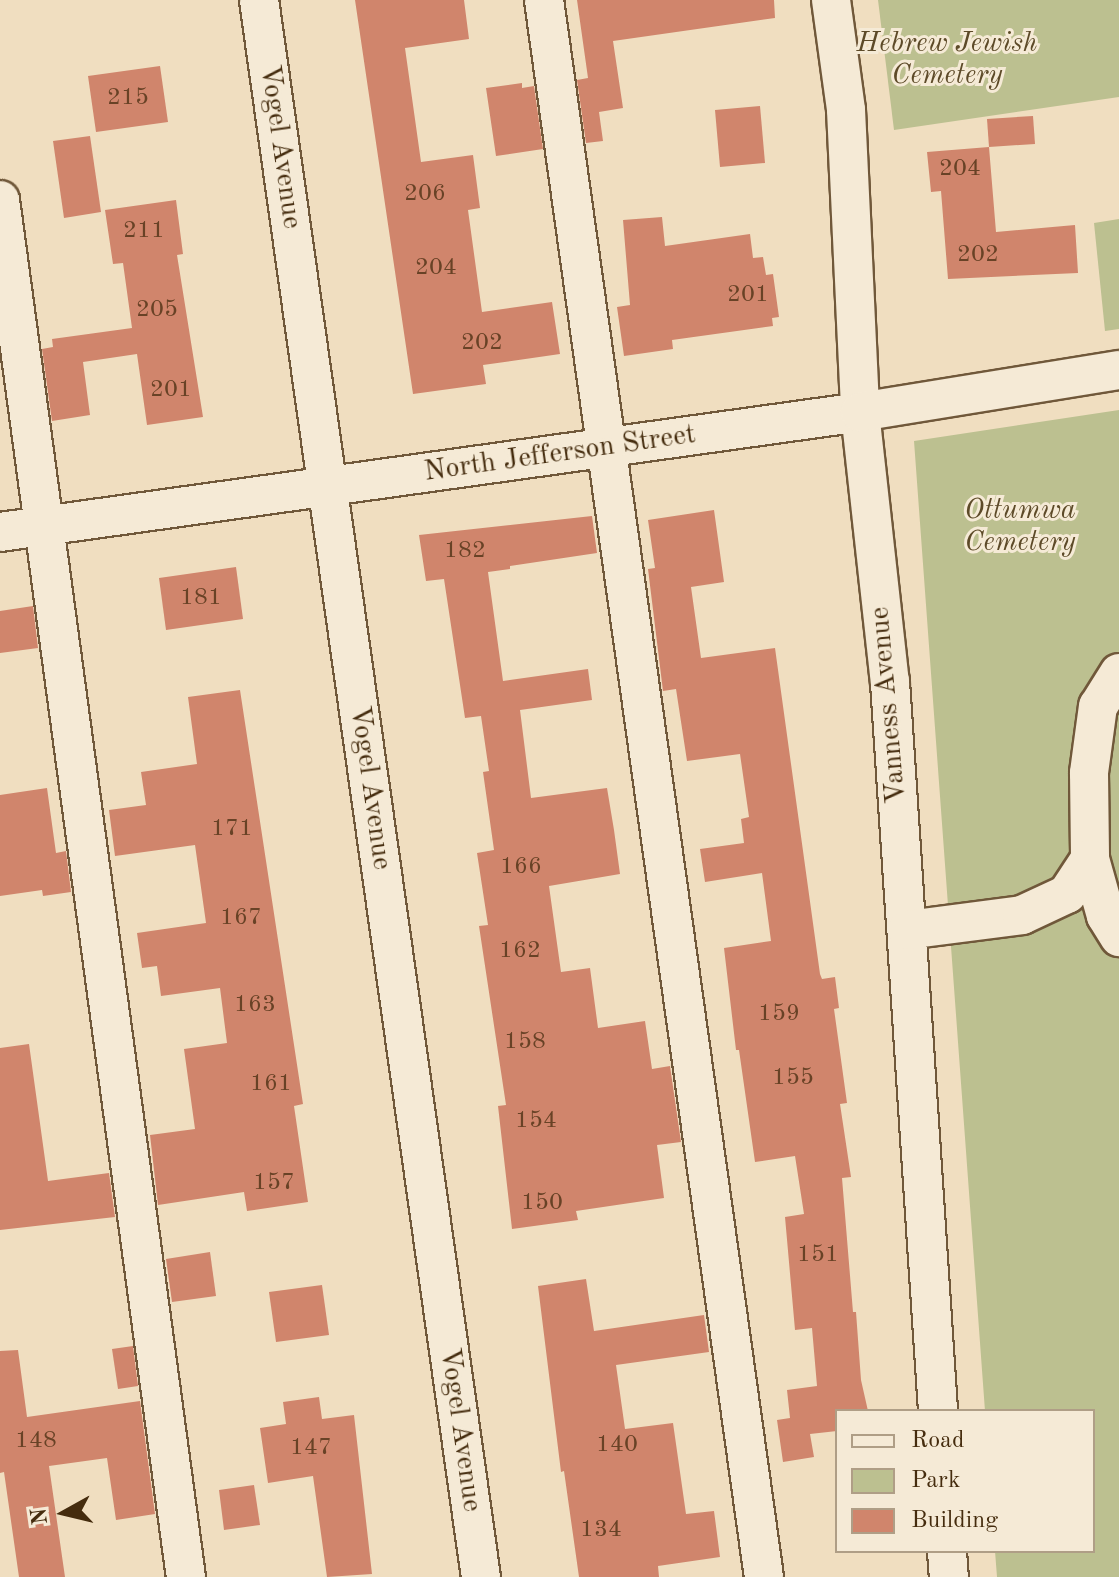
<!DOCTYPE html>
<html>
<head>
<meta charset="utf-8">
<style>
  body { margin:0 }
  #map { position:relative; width:1119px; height:1577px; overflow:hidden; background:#f0dec0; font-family:"Old Standard TT",serif }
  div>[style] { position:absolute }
  .green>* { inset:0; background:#bcc090 }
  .building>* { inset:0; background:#d0856c }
  .roads { filter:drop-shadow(2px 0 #70583a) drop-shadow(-2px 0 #70583a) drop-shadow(0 2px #70583a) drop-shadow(0 -2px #70583a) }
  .minor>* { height:38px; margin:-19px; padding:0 19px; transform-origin:19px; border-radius:19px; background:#f5ead6 }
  span { translate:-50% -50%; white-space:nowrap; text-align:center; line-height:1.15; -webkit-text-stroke:6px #f5ead6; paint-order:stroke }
  .number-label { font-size:24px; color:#684226 }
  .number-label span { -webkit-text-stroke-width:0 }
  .park-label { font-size:28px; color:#5d4a28; font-style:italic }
  .street-label { font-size:28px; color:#452c0e }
  .legend { position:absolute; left:835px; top:1409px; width:260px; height:144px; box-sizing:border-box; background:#f5ead6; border:2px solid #af9e86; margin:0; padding:10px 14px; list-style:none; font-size:24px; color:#452c0e }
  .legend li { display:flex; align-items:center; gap:16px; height:40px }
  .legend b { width:40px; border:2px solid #af9e86 }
  .north { position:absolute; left:24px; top:1473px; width:80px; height:80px; -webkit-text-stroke:6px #f5ead6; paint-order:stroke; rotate:262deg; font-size:22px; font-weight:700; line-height:32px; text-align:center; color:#452c0e }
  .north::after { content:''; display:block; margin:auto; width:28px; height:36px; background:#452c0e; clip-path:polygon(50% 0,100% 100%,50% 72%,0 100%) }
</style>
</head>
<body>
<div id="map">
  <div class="green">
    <i style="clip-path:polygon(878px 0,1119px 0,1119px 97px,894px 130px)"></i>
    <i style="clip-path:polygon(1119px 219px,1119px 329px,1105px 331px,1094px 223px)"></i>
    <i style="clip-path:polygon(1119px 410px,1119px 1577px,997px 1577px,995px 1551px,1093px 1551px,1093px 1411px,985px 1411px,914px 441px)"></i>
  </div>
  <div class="building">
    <i style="clip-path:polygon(355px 0,464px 0,469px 39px,405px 48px,421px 162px,473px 155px,480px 208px,468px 210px,482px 312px,552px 302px,560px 354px,483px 365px,486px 384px,413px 394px)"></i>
    <i style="clip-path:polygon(577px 0,774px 0,775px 18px,613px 41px,623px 108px,599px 112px,603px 141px,586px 143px,577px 80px,588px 78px)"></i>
    <i style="clip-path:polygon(160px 66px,168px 122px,96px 132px,88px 76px)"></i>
    <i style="clip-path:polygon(522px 83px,522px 88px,534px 86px,543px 149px,496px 156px,486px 88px)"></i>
    <i style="clip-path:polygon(760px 106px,765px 163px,720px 167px,715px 110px)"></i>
    <i style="clip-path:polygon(1033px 116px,1035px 144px,989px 147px,987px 119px)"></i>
    <i style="clip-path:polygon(90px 136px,101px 212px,64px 218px,53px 141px)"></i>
    <i style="clip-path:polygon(989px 147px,996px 232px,1075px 225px,1078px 273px,948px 279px,941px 191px,931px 192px,927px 152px)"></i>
    <i style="clip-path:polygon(176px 200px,183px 254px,177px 255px,203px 417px,147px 425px,137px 354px,83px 362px,90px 415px,52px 421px,42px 349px,53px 347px,52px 339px,132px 328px,123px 263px,113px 264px,105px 210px)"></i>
    <i style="clip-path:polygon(662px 217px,665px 246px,750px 234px,753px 258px,763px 257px,766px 275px,773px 274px,779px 317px,772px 318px,773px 326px,672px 340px,673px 349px,624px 356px,617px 307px,630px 305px,623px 220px)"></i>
    <i style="clip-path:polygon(714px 510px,724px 582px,691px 587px,701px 658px,775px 648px,820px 974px,822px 979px,835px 977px,839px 1008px,834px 1009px,847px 1103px,840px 1104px,851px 1177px,842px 1178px,853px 1312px,856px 1312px,861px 1380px,868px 1411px,837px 1411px,837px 1431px,810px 1434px,814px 1457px,783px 1462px,777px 1420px,790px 1418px,787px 1390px,817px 1386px,812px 1328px,795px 1330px,785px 1217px,804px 1214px,795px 1156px,755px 1162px,739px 1050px,736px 1050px,724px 948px,771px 941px,762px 873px,705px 882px,700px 849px,744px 843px,741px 819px,749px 817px,740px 754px,687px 761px,676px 689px,663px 691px,648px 569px,655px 568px,648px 520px)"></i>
    <i style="clip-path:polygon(592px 516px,597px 553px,510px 566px,510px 569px,488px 572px,503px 681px,588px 669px,592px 700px,520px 710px,531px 798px,607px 788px,614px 830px,620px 874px,549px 886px,561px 972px,590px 968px,598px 1028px,645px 1021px,652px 1069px,670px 1066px,681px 1142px,657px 1145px,664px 1198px,576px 1211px,578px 1220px,512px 1229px,498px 1106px,506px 1105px,479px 926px,488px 925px,477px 853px,494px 850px,483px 772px,489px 771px,481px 716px,465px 718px,444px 579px,426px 581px,419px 535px)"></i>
    <i style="clip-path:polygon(236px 567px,243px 619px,166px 630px,159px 578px)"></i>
    <i style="clip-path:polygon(33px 606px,38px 648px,0 653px,0 611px)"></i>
    <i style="clip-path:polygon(240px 690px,303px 1104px,294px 1106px,308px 1202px,247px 1211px,244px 1192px,158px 1205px,150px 1135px,195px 1129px,184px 1049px,227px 1043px,220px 988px,161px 996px,157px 966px,142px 968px,137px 933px,206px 923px,195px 845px,115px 856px,109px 810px,146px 805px,141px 772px,197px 764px,188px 697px)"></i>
    <i style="clip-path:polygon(47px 788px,56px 853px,66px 851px,71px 892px,43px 896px,42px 890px,0 896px,0 795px)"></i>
    <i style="clip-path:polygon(29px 1044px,48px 1181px,109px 1173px,115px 1217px,0 1230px,0 1048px)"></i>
    <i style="clip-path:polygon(210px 1252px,216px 1296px,172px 1302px,166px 1259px)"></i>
    <i style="clip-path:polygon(586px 1279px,594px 1331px,704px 1315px,709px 1352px,616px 1365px,625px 1429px,673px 1423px,686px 1514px,714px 1511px,720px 1557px,658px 1566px,659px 1577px,579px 1577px,564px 1471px,561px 1472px,538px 1286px)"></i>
    <i style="clip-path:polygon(322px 1285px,329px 1335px,276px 1342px,269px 1292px)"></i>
    <i style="clip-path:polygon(133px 1346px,138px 1386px,118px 1389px,112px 1349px)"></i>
    <i style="clip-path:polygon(18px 1350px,27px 1417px,140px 1401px,155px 1514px,116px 1520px,107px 1458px,49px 1466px,65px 1577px,19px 1577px,4px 1472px,0 1473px,0 1351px)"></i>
    <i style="clip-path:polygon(319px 1397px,322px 1419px,354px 1415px,372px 1574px,327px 1577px,313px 1476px,268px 1483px,260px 1428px,286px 1424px,283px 1402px)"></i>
    <i style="clip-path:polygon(254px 1485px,260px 1525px,224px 1530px,219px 1490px)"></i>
  </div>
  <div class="roads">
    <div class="minor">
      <i style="left:259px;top:0;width:1593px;rotate:81.99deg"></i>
      <i style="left:544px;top:0;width:1592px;rotate:82.06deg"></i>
      <i style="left:831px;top:0;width:111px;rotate:82.2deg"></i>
      <i style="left:846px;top:110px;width:302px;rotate:87.3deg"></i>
      <i style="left:860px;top:412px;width:272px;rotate:83.7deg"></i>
      <i style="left:890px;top:682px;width:731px;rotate:86.23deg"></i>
      <i style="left:0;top:200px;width:1390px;rotate:82.31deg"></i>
      <i style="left:0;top:532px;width:868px;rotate:-7.94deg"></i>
      <i style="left:860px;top:412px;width:262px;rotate:-9.2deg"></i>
      <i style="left:1119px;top:673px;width:39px;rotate:122deg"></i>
      <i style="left:1098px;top:706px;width:68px;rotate:97.7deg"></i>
      <i style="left:1089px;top:773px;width:86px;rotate:89.3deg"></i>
      <i style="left:1090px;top:859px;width:59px;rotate:74.3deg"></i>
      <i style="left:1106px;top:916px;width:25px;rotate:58deg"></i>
      <i style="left:907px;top:930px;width:116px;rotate:-7.4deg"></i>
      <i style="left:1022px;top:915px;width:50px;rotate:-25deg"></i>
      <i style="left:1067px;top:894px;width:42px;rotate:-56.7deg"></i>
      <i style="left:947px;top:1551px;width:26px;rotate:86deg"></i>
    </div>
  </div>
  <div class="number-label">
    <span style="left:128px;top:99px">215</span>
    <span style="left:960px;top:170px">204</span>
    <span style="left:425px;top:195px">206</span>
    <span style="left:144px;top:232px">211</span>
    <span style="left:978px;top:256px">202</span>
    <span style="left:436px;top:269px">204</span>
    <span style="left:748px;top:296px">201</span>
    <span style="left:157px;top:311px">205</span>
    <span style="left:482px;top:344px">202</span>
    <span style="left:171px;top:391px">201</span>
    <span style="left:465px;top:552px">182</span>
    <span style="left:201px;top:599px">181</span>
    <span style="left:232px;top:830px">171</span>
    <span style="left:521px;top:868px">166</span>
    <span style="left:241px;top:919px">167</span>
    <span style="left:520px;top:952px">162</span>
    <span style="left:255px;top:1006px">163</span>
    <span style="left:779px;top:1015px">159</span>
    <span style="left:525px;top:1043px">158</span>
    <span style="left:793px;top:1079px">155</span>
    <span style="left:271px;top:1085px">161</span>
    <span style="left:536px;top:1122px">154</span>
    <span style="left:274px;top:1184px">157</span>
    <span style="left:542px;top:1204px">150</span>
    <span style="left:818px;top:1256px">151</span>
    <span style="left:36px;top:1442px">148</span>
    <span style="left:617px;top:1446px">140</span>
    <span style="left:311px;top:1449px">147</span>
    <span style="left:601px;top:1531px">134</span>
  </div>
  <div class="park-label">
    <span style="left:947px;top:60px">Hebrew Jewish<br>Cemetery</span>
    <span style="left:1020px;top:527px">Ottumwa<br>Cemetery</span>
  </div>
  <div class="street-label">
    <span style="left:280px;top:147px;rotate:82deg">Vogel Avenue</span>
    <span style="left:560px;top:454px;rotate:-8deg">North Jefferson Street</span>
    <span style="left:889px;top:705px;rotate:-95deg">Vanness Avenue</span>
    <span style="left:370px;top:788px;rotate:82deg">Vogel Avenue</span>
    <span style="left:460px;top:1430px;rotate:82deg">Vogel Avenue</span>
  </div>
  <ul class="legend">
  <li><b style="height:10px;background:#f5ead6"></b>Road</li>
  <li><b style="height:22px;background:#bcc090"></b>Park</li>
  <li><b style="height:22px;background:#d0856c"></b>Building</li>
  </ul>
  <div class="north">N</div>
</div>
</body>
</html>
